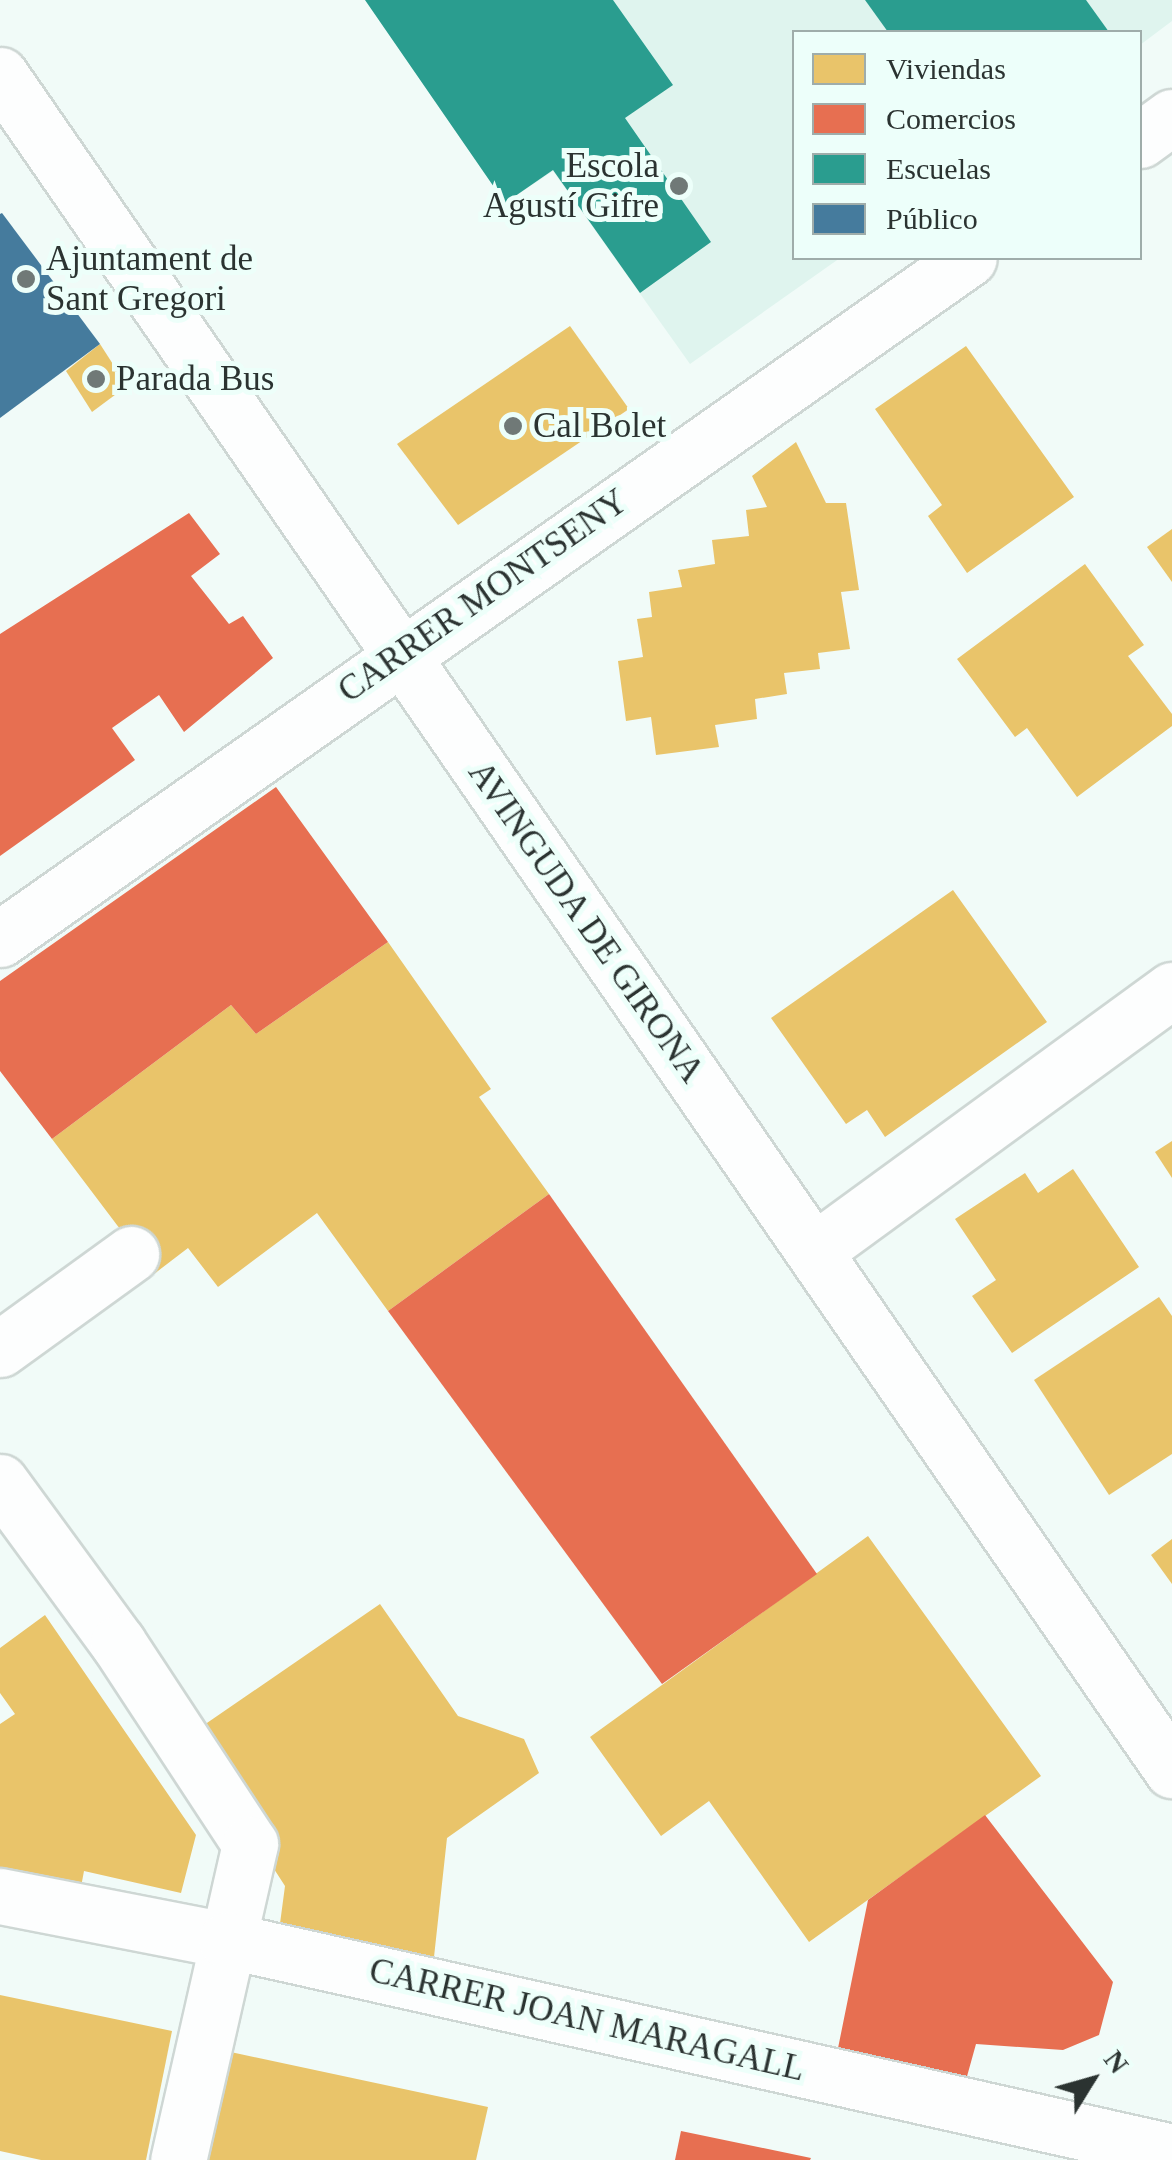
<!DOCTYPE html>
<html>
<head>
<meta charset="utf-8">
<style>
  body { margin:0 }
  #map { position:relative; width:1172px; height:2160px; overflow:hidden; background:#f1fbf8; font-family:Georgia,serif }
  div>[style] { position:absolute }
  .built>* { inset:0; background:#dff4ee }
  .homes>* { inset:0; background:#e9c46a }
  .shops>* { inset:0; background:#e76f51 }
  .schools>* { inset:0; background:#2a9d8f }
  .public>* { inset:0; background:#457b9d }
  .roads { filter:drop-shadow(2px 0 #ced7d4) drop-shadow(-2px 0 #ced7d4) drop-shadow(0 2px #ced7d4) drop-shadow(0 -2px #ced7d4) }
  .street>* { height:55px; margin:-27.5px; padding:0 27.5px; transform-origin:27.5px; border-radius:27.5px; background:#fdfefe }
  .secondary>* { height:55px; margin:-27.5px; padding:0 27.5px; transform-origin:27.5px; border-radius:27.5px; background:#fdfefe }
  .dots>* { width:28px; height:28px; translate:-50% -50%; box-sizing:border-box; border:5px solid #edfffa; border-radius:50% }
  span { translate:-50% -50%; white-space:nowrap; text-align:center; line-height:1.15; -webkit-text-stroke:10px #edfffa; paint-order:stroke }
  .poi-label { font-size:35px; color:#2b3331 }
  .right { translate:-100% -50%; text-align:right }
  .left { translate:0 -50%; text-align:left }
  .street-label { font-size:35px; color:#2b3331 }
  .legend { position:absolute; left:792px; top:30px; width:350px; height:230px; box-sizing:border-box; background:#edfffa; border:2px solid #9fadaa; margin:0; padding:12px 18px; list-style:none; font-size:30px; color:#2b3331 }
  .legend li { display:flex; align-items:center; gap:20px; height:50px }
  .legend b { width:50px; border:2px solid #9fadaa }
  .north { position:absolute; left:1042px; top:2030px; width:100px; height:100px; -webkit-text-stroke:8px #edfffa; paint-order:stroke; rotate:53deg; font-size:28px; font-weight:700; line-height:40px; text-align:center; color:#2b3331 }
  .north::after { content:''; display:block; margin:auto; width:35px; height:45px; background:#2b3331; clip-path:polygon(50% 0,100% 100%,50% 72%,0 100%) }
</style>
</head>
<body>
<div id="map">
  <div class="built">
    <i style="clip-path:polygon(365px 0,1172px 0,1172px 21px,1140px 45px,1140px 32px,794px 32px,794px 258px,840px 258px,690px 364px,553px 171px,505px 203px)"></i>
  </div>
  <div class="homes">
    <i style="clip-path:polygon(570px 326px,629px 409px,458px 525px,397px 444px)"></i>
    <i style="clip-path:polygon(100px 344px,127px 386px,92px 412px,66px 371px)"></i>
    <i style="clip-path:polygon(966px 346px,1074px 497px,967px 573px,928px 516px,942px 505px,875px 409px)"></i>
    <i style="clip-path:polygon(796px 442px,826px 503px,846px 503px,859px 590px,841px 592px,850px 649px,818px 653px,820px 669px,784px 673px,787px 694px,755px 699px,757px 719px,715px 725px,719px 747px,656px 755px,651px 717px,626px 721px,618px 661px,643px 657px,637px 619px,652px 617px,649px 592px,682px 587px,678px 570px,715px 564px,712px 540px,749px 536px,746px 510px,767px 507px,752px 476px)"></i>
    <i style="clip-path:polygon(1172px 529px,1172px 582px,1147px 547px)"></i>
    <i style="clip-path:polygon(1085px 564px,1144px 645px,1128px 656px,1172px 714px,1172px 726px,1077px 797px,1027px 728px,1015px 737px,957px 659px)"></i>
    <i style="clip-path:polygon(953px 890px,1047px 1022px,885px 1137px,867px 1110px,846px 1124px,771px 1018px)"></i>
    <i style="clip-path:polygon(388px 942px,491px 1089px,479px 1097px,549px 1194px,388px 1311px,317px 1213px,218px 1287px,188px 1248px,154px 1274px,52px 1139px,231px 1005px,256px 1034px)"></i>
    <i style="clip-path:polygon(1172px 1141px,1172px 1178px,1155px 1152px)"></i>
    <i style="clip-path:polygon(1073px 1169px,1139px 1267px,1012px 1353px,972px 1296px,996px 1280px,955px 1219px,1025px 1173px,1038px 1193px)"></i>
    <i style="clip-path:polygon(1159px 1297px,1172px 1316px,1172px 1454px,1109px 1495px,1034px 1380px)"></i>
    <i style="clip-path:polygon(868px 1536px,1041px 1776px,809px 1942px,709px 1801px,661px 1836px,590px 1737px)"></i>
    <i style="clip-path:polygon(1172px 1539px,1172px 1584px,1151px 1555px)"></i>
    <i style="clip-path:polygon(380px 1604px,458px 1716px,524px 1739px,539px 1773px,447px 1838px,434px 1957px,279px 1931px,285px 1886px,188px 1736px)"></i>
    <i style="clip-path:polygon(45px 1615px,196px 1835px,181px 1893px,84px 1871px,81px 1887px,0 1871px,0 1724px,15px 1714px,0 1693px,0 1648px)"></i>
    <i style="clip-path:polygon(0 1995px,172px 2031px,146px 2160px,41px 2160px,0 2151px)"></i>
    <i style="clip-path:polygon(226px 2051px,488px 2107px,476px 2160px,203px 2160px)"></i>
  </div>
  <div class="shops">
    <i style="clip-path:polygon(189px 513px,220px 554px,191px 576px,229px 624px,243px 616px,273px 658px,184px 732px,159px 695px,112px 728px,135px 760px,0 856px,0 634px)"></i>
    <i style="clip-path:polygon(276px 787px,388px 942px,256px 1034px,231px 1005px,52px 1139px,0 1071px,0 981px)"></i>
    <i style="clip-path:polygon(549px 1194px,817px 1574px,662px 1684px,388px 1311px)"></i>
    <i style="clip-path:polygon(985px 1815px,1113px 1982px,1099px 2035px,1063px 2050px,976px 2044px,966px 2080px,836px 2058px,868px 1900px)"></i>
    <i style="clip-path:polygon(681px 2131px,811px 2158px,810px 2160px,675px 2160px)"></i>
  </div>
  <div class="schools">
    <i style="clip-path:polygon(365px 0,613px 0,673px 85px,625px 118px,711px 242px,640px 293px,553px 170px,505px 203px)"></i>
    <i style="clip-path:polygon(865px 0,1086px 0,1109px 32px,888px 32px)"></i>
  </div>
  <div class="public">
    <i style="clip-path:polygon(2px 213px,100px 344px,0 418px,0 214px)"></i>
  </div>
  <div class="roads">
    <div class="street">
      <i style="left:1140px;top:140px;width:39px;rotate:-36deg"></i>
      <i style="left:0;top:939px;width:1184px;rotate:-35.1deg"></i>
      <i style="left:814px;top:1251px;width:443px;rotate:-36.1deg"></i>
      <i style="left:0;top:1349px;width:162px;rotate:-35.9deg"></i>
      <i style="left:0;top:1482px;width:200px;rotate:53.8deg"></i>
      <i style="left:118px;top:1643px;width:240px;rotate:56.7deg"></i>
      <i style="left:250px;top:1844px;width:324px;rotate:102.8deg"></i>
      <i style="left:0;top:1896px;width:230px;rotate:11deg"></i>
      <i style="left:226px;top:1940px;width:969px;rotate:12.63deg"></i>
    </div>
    <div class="secondary">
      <i style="left:0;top:75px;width:2061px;rotate:55.34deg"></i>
    </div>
  </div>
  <div class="dots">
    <i style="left:679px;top:186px;background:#707977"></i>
    <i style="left:26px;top:279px;background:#707977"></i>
    <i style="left:96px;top:379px;background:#707977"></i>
    <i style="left:513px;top:426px;background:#707977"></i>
  </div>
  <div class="poi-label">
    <span class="right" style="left:659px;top:186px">Escola<br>Agustí Gifre</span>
    <span class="left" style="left:46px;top:279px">Ajuntament de<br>Sant Gregori</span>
    <span class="left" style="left:116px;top:379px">Parada Bus</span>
    <span class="left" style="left:533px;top:426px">Cal Bolet</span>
  </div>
  <div class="street-label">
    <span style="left:483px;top:596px;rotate:-35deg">CARRER MONTSENY</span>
    <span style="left:586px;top:922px;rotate:55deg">AVINGUDA DE GIRONA</span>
    <span style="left:587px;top:2020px;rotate:13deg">CARRER JOAN MARAGALL</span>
  </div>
  <ul class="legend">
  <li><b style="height:28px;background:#e9c46a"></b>Viviendas</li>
  <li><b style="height:28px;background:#e76f51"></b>Comercios</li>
  <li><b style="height:28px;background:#2a9d8f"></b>Escuelas</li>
  <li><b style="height:28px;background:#457b9d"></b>Público</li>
  </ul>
  <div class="north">N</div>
</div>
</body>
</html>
